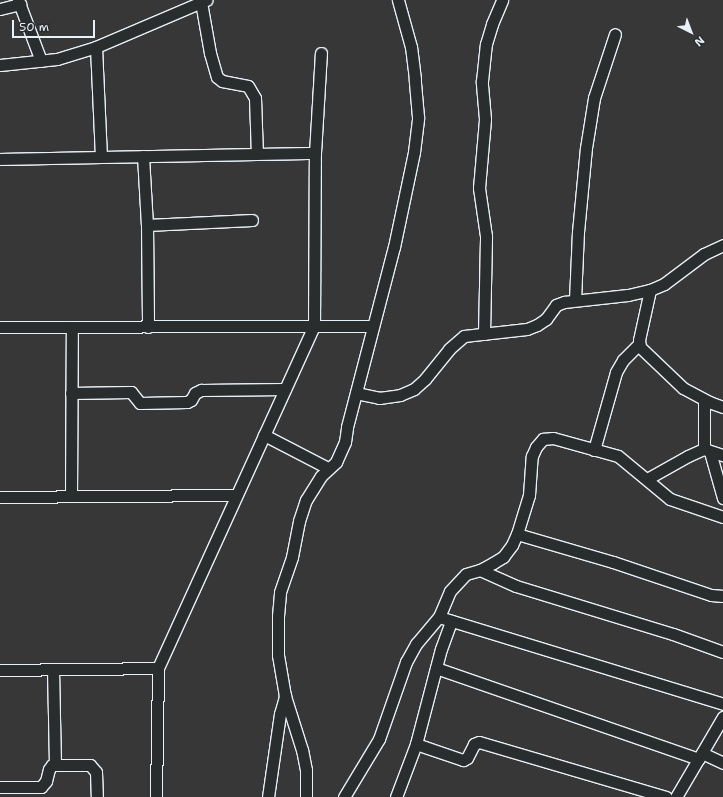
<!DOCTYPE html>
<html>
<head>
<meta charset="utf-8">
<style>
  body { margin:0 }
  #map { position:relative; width:723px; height:797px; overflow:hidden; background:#383737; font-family:"Shantell Sans",sans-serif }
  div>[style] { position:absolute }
  .roads { filter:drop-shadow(1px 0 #e8f1f8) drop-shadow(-1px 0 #e8f1f8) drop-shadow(0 1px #e8f1f8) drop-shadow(0 -1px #e8f1f8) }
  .minor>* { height:11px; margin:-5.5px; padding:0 5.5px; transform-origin:5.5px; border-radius:5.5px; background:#2a2d2e }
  span { translate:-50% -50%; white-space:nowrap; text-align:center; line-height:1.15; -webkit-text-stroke:3.5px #2a2d2e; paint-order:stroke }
  .north { position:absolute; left:671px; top:12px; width:40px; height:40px; -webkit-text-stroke:3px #2a2d2e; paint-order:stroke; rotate:138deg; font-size:11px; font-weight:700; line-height:16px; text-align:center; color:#e8f1f8 }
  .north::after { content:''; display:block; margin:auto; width:14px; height:18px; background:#e8f1f8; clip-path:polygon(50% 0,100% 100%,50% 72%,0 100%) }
  .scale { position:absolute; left:12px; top:20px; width:83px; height:18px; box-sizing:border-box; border:2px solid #e8f1f8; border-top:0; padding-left:5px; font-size:12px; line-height:14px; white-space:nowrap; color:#e8f1f8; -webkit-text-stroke:3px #2a2d2e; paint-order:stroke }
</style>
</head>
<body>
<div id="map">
  <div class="roads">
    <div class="minor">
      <i style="left:18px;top:0;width:65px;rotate:69.3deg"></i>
      <i style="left:201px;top:2px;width:52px;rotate:80deg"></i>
      <i style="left:210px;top:53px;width:25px;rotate:74deg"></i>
      <i style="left:217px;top:77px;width:6px;rotate:39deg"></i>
      <i style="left:222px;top:81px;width:26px;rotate:11deg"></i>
      <i style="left:248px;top:86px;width:14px;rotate:60deg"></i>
      <i style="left:255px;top:98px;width:56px;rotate:88deg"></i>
      <i style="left:0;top:9px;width:21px;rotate:-14deg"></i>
      <i style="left:96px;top:47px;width:110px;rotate:87.4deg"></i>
      <i style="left:0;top:65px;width:57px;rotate:-6deg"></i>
      <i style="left:57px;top:59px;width:41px;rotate:-17.1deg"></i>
      <i style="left:96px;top:47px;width:120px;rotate:-23.1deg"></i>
      <i style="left:143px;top:156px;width:69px;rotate:86.7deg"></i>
      <i style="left:147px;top:225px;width:102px;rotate:89.4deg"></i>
      <i style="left:0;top:159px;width:315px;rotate:-1.1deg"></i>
      <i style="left:315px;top:153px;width:100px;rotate:-86.6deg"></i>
      <i style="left:147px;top:225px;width:105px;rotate:-2.7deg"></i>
      <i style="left:650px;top:290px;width:51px;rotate:102.4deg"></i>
      <i style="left:639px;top:340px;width:7px;rotate:82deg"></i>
      <i style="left:640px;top:347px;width:59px;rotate:43.6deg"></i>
      <i style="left:683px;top:388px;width:30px;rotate:28deg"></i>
      <i style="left:709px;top:402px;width:15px;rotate:20deg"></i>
      <i style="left:575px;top:300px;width:68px;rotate:-87.5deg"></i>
      <i style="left:578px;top:232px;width:84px;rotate:-84.6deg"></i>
      <i style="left:586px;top:148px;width:51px;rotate:-80.9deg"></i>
      <i style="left:594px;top:98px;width:67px;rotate:-71.8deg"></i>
      <i style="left:0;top:327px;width:373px;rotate:-0.2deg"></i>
      <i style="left:484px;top:334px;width:98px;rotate:-88.8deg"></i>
      <i style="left:486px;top:236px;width:49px;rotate:-98.3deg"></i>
      <i style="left:479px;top:188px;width:69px;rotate:-85deg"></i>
      <i style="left:485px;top:119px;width:38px;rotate:-95deg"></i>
      <i style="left:482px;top:81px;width:37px;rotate:-84deg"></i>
      <i style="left:486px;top:44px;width:21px;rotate:-73deg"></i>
      <i style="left:492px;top:24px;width:26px;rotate:-67deg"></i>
      <i style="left:71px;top:393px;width:60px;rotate:-1deg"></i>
      <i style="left:131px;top:392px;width:14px;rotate:51deg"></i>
      <i style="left:140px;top:403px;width:47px;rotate:-1.2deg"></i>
      <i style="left:187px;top:402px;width:4px;rotate:-27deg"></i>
      <i style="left:191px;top:400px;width:8px;rotate:-60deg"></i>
      <i style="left:195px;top:393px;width:7px;rotate:-27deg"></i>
      <i style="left:201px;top:390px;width:84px;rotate:-0.7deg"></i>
      <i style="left:356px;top:393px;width:24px;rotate:12deg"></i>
      <i style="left:379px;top:398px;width:21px;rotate:-8deg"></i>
      <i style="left:400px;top:395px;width:15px;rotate:-23deg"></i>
      <i style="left:414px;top:389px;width:15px;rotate:-42deg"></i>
      <i style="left:425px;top:379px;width:38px;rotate:-51deg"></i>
      <i style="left:449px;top:349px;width:20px;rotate:-41deg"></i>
      <i style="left:464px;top:336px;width:63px;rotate:-6.3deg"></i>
      <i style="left:527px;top:329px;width:11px;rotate:-22deg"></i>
      <i style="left:537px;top:325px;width:11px;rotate:-34deg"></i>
      <i style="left:546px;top:319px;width:17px;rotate:-54deg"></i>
      <i style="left:556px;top:305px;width:9px;rotate:-21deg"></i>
      <i style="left:564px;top:302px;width:64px;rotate:-6.2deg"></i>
      <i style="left:628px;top:295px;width:23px;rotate:-13deg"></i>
      <i style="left:650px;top:290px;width:15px;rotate:-23deg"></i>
      <i style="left:664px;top:284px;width:50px;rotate:-36.9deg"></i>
      <i style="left:704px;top:254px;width:21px;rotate:-25deg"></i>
      <i style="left:704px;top:400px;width:49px;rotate:90deg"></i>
      <i style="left:704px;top:449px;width:20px;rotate:18deg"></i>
      <i style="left:264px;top:435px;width:72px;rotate:27.3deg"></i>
      <i style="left:594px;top:450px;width:81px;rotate:-74.2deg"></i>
      <i style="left:616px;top:372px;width:14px;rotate:-60deg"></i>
      <i style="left:623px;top:360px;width:23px;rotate:-45deg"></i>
      <i style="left:710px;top:452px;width:48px;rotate:74.2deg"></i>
      <i style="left:647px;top:479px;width:47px;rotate:-29.3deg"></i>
      <i style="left:688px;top:456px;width:17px;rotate:-24deg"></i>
      <i style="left:71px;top:496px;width:169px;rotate:-89.7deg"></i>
      <i style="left:0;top:497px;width:236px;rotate:-0.5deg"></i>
      <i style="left:517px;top:534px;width:100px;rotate:16.3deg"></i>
      <i style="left:613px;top:562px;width:103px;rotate:18.6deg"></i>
      <i style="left:711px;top:595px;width:12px;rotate:5deg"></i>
      <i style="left:480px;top:570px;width:39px;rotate:24deg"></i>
      <i style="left:516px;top:586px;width:164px;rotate:17deg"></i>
      <i style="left:673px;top:634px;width:53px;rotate:19.8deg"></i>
      <i style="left:439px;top:617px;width:297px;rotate:17deg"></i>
      <i style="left:436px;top:668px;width:278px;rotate:19.1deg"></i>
      <i style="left:53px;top:669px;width:95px;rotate:88.8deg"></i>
      <i style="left:0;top:670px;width:158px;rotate:-0.7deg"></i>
      <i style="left:416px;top:744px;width:50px;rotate:18.8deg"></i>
      <i style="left:463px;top:760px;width:4px;rotate:-27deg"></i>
      <i style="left:467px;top:758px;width:16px;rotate:-63deg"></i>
      <i style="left:474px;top:744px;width:5px;rotate:-22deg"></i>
      <i style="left:479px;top:742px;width:195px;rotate:16.4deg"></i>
      <i style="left:702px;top:753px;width:23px;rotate:25deg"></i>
      <i style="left:0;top:787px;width:41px"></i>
      <i style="left:41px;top:787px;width:8px;rotate:-50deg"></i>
      <i style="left:46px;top:781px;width:12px;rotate:-76deg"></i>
      <i style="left:49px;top:769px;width:5px;rotate:-53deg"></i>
      <i style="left:52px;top:765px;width:38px"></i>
      <i style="left:90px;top:765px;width:9px;rotate:49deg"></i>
      <i style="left:96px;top:772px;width:25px;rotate:88deg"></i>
      <i style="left:156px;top:797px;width:129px;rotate:-89.1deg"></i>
      <i style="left:158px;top:668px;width:376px;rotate:-65.5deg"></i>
      <i style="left:314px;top:326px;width:173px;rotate:-89.7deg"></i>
      <i style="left:268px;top:797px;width:84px;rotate:-81.8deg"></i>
      <i style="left:280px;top:714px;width:19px;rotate:-74deg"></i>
      <i style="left:306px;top:797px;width:27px;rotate:-90deg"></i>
      <i style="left:306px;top:770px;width:20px;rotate:-101deg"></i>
      <i style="left:302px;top:750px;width:57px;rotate:-107.5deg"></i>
      <i style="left:285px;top:696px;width:42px;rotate:-99.7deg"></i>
      <i style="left:278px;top:655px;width:39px;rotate:-90deg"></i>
      <i style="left:278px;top:616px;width:24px;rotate:-85deg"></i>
      <i style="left:280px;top:592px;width:37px;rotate:-71deg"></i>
      <i style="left:292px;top:557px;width:37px;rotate:-79deg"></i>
      <i style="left:299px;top:521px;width:22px;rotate:-72deg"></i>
      <i style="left:306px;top:500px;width:28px;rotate:-58deg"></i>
      <i style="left:321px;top:476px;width:21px;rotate:-43deg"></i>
      <i style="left:336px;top:462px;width:22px;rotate:-66deg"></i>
      <i style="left:345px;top:442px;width:15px;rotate:-82deg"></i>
      <i style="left:347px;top:427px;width:186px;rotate:-75.4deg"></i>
      <i style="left:394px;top:247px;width:97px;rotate:-78.1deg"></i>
      <i style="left:414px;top:152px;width:35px;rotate:-83deg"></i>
      <i style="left:418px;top:117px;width:38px;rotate:-95deg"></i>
      <i style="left:415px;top:79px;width:32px;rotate:-97deg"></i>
      <i style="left:411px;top:47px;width:49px;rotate:-105.5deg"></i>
      <i style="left:344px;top:797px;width:68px;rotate:-58.9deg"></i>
      <i style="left:379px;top:739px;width:82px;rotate:-70.7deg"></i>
      <i style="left:406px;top:662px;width:21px;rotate:-61deg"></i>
      <i style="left:416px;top:644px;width:35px;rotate:-50deg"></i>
      <i style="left:439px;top:617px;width:28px;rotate:-67deg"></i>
      <i style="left:450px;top:591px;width:23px;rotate:-47deg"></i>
      <i style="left:466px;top:574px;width:15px;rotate:-16deg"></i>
      <i style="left:480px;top:570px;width:15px;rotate:-28deg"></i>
      <i style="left:493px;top:563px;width:12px;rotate:-31deg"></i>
      <i style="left:503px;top:557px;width:15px;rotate:-53deg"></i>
      <i style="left:512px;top:545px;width:12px;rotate:-66deg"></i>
      <i style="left:517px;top:534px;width:41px;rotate:-72.9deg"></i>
      <i style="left:529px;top:495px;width:39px;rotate:-86deg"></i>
      <i style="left:532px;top:456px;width:10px;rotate:-66deg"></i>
      <i style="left:536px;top:447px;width:11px;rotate:-49deg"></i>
      <i style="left:543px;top:439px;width:10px;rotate:-6deg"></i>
      <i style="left:553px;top:438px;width:67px;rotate:15.5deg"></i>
      <i style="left:618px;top:456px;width:67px;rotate:39.6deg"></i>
      <i style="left:670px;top:499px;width:56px;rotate:18.8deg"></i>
      <i style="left:396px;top:797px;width:57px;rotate:-69.3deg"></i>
      <i style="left:416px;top:744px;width:98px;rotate:-75.3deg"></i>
      <i style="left:441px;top:649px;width:30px;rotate:-70deg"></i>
      <i style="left:676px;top:797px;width:93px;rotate:-59.6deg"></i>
    </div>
  </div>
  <div class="north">N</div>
  <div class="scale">50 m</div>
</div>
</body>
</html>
